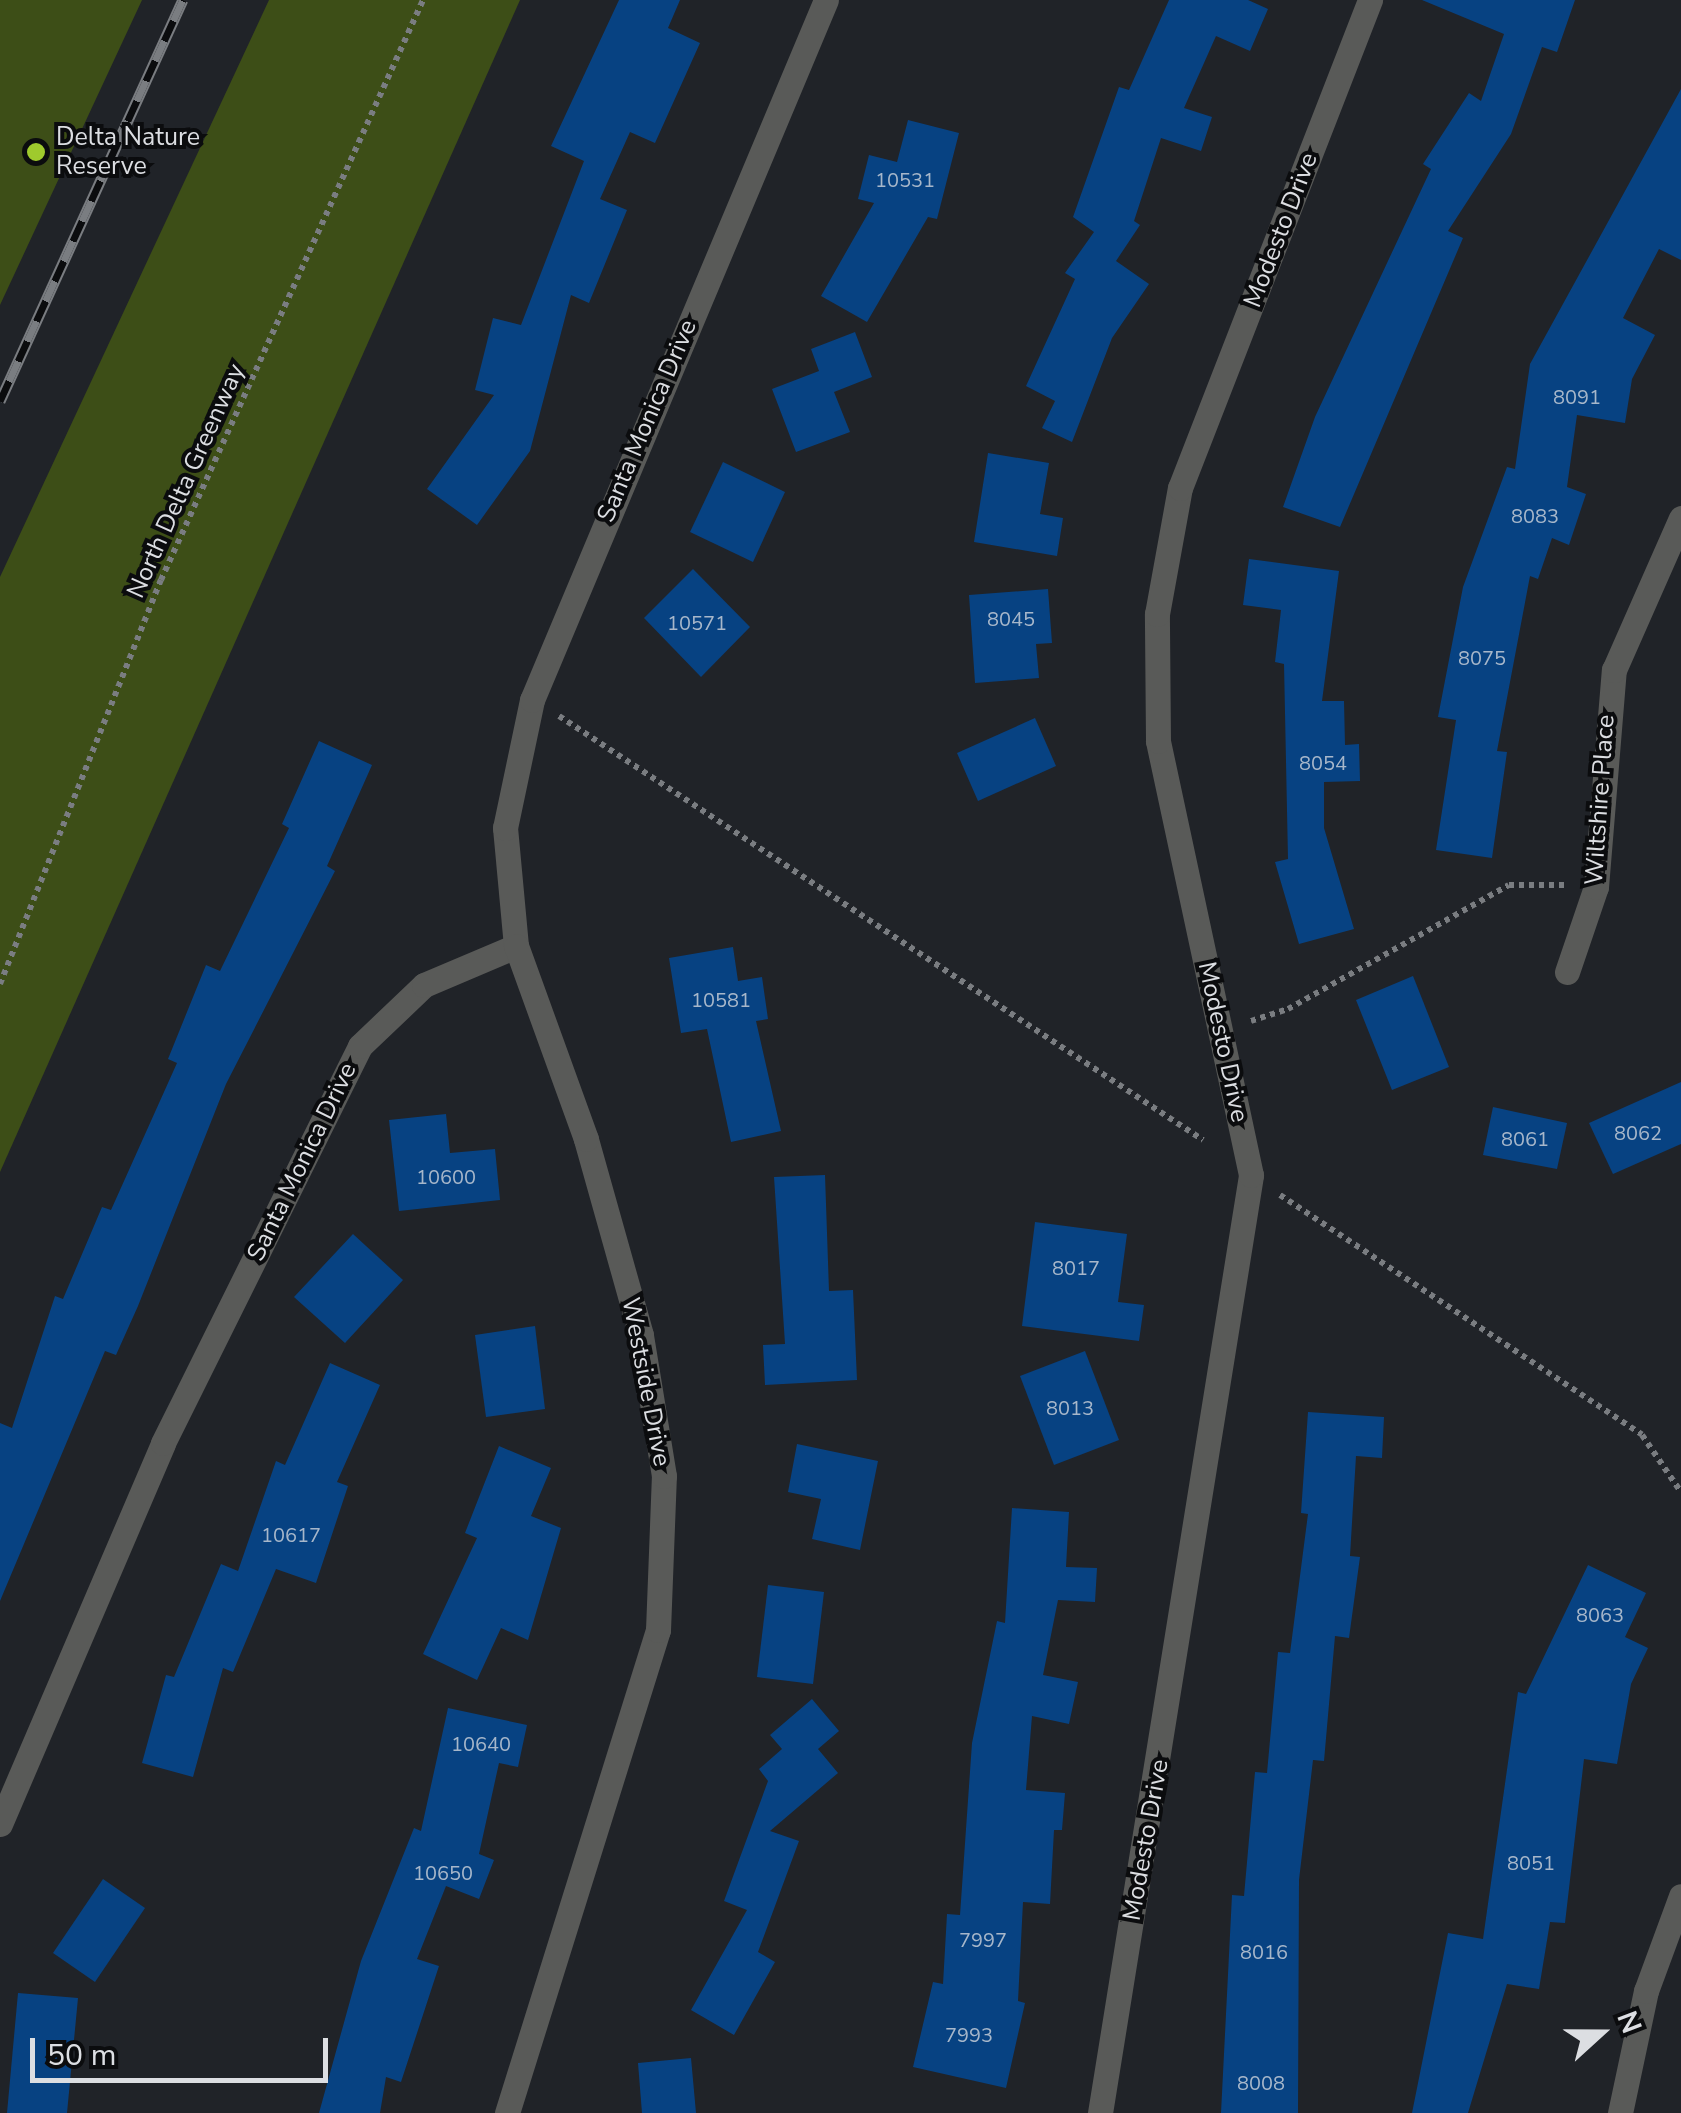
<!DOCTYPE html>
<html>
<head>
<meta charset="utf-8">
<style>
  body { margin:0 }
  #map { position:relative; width:1681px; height:2113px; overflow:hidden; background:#202328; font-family:"Nunito Sans",sans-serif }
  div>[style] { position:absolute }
  .green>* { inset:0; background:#3d4e17 }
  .building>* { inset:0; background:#074282 }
  .path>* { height:6px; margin-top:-3px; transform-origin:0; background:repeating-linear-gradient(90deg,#7a7d81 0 5px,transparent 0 10px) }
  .street>* { height:25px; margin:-12.5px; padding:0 12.5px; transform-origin:12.5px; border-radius:12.5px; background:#595a58 }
  .rail>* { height:11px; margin-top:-5.5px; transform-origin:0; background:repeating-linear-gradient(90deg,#0b0c0e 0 22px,#7a7d81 0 44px); box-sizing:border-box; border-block:2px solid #7a7d81 }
  .dots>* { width:28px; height:28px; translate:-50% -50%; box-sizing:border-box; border:5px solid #0b0c0e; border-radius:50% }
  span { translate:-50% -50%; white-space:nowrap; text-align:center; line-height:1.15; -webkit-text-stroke:8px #0b0c0e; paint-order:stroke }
  .number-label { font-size:20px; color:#a7b7ca }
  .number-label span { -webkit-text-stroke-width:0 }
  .poi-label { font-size:25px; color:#dcdee2 }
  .left { translate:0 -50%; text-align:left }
  .street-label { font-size:25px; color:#dcdee2 }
  .north { position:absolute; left:1551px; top:1983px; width:100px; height:100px; -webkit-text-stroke:8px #0b0c0e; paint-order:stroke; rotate:69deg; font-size:28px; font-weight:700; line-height:40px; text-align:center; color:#dcdee2 }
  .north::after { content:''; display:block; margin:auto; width:35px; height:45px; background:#dcdee2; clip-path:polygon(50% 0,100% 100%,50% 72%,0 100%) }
  .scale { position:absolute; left:30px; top:2038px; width:298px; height:45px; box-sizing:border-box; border:5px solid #dcdee2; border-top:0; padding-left:12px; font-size:30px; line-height:35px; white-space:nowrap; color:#dcdee2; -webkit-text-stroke:8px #0b0c0e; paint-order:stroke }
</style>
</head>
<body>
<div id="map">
  <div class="green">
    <i style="clip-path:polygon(0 0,142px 0,0 305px)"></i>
    <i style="clip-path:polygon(269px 0,520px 0,0 1172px,0 577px)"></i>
  </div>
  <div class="building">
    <i style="clip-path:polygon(619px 0,680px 0,668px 28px,700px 43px,655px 143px,630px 132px,600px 199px,627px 210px,589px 303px,571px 295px,530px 451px,477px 525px,427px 489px,494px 395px,475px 390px,493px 318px,521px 325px,584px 161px,551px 146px)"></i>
    <i style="clip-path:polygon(1169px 0,1248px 0,1268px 9px,1250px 51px,1216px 36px,1184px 108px,1212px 117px,1201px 151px,1161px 138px,1134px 221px,1140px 225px,1116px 261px,1149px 284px,1112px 338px,1072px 442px,1042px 428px,1055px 401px,1026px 386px,1075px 279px,1065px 273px,1094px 232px,1073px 217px,1119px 87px,1129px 90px)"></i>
    <i style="clip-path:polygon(1422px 0,1575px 0,1557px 52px,1542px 47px,1511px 134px,1448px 231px,1463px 238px,1340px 527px,1283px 507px,1315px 417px,1431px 169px,1423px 164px,1469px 93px,1481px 101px,1504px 34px)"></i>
    <i style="clip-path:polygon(1681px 89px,1681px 260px,1659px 249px,1623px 318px,1655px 335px,1632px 379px,1625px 423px,1577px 415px,1567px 487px,1586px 494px,1569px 545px,1552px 538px,1538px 579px,1530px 576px,1497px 751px,1507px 752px,1492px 858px,1436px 850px,1456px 720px,1438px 717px,1463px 587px,1507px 467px,1515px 469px,1530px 364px)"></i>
    <i style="clip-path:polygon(908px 120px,959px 133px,937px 219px,928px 217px,867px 322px,821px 296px,874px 203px,858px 199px,869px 155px,897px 162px)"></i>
    <i style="clip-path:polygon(855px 332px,872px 377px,834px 392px,850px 432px,796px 452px,772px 389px,819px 371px,811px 349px)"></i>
    <i style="clip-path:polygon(988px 453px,1049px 463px,1040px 514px,1063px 518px,1057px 556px,974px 542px)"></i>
    <i style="clip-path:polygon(723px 462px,785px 492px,753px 562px,690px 532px)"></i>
    <i style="clip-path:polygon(1249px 559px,1339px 571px,1322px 701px,1344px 701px,1345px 745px,1359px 744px,1360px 781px,1324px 782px,1324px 828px,1354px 929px,1299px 944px,1275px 862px,1288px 859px,1284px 664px,1275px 662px,1281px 610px,1243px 605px)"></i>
    <i style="clip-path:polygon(693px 569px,750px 627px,701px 677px,644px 618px)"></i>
    <i style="clip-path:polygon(1048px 589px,1052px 643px,1036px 644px,1039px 678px,975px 683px,969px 595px)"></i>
    <i style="clip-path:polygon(1035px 718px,1056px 766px,978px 801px,957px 753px)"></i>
    <i style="clip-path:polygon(319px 741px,372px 765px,327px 866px,335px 871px,226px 1084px,138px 1306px,116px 1355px,105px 1351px,0 1601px,0 1423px,12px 1428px,55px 1296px,63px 1299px,102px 1207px,111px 1210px,177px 1063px,168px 1059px,206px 965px,220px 971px,289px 828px,282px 824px)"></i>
    <i style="clip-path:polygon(733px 947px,738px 981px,762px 977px,768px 1019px,756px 1021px,781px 1131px,731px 1142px,707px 1029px,681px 1033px,669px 958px)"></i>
    <i style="clip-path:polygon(1413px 976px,1449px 1067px,1392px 1090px,1356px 1000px)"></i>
    <i style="clip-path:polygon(1681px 1082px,1681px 1144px,1613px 1174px,1589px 1123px)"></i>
    <i style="clip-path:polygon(1493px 1107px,1567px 1123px,1557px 1169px,1483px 1155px)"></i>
    <i style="clip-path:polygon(446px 1114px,450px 1153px,495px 1149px,500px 1200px,399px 1211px,389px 1120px)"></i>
    <i style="clip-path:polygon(825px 1175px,829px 1291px,853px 1290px,857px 1380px,765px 1385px,763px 1345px,785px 1344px,774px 1177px)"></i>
    <i style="clip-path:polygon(1035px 1222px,1127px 1234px,1118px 1302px,1144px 1305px,1139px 1341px,1022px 1326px)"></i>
    <i style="clip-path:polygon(353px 1234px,403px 1280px,345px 1343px,294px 1297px)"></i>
    <i style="clip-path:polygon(535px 1326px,545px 1409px,486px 1417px,475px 1335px)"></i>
    <i style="clip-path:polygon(1085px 1351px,1119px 1440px,1054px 1465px,1020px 1376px)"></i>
    <i style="clip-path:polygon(330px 1363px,380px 1385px,337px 1482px,348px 1486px,316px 1583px,276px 1569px,233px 1672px,223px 1668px,193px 1777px,142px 1763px,166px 1675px,174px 1677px,221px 1564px,238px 1571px,276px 1461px,285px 1465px)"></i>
    <i style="clip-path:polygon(1308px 1412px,1384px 1417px,1382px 1458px,1356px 1456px,1350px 1556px,1360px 1557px,1349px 1638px,1335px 1636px,1324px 1761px,1313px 1760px,1299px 1880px,1298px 2113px,1221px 2113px,1232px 1895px,1244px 1896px,1255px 1772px,1267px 1773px,1278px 1652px,1290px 1653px,1308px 1514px,1301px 1513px)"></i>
    <i style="clip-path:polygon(797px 1444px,878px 1461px,860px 1550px,812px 1539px,821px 1499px,788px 1492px)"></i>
    <i style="clip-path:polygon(499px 1446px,551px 1468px,531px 1516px,561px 1528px,528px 1640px,501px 1628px,477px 1680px,423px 1654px,477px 1538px,465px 1533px)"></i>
    <i style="clip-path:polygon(1012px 1508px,1069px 1512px,1066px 1567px,1097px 1568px,1095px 1602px,1058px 1600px,1043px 1675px,1078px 1682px,1069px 1724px,1032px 1716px,1026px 1790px,1065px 1793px,1062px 1830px,1054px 1830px,1050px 1904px,1023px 1902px,1018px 2001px,1025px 2003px,1006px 2088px,913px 2067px,933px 1982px,943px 1984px,947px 1914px,960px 1915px,972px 1743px,997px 1621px,1005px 1623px)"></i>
    <i style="clip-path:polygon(1588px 1565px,1646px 1593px,1625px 1637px,1648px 1648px,1631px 1684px,1617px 1764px,1584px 1759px,1565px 1923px,1550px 1922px,1539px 1989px,1507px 1984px,1468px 2113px,1412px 2113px,1448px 1933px,1483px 1939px,1518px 1692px,1526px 1694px)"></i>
    <i style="clip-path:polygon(768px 1585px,824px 1592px,813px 1684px,757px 1677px)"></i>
    <i style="clip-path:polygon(812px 1699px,839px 1731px,818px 1749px,838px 1773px,770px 1831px,799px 1841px,758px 1952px,775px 1962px,734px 2035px,691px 2010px,747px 1910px,724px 1901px,768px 1781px,759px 1769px,782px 1749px,770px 1735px)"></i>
    <i style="clip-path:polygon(448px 1708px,527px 1725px,518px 1767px,499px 1763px,479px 1854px,494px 1860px,479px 1899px,446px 1886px,417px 1959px,439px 1966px,401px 2082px,386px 2077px,380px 2113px,319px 2113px,361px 1961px,414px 1828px,421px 1831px)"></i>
    <i style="clip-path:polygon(103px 1879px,145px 1908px,95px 1982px,53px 1953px)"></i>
    <i style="clip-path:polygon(18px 1993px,78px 1998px,67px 2113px,7px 2113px)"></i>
    <i style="clip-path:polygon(691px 2058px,696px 2113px,642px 2113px,638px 2063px)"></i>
  </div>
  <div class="path">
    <i style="left:559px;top:716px;width:771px;rotate:33.36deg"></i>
    <i style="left:0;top:984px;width:435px;rotate:-68.3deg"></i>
    <i style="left:161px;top:580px;width:636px;rotate:-65.69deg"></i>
    <i style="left:1251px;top:1021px;width:39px;rotate:-18deg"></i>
    <i style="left:1288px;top:1009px;width:253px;rotate:-29.3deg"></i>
    <i style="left:1509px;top:885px;width:55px"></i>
    <i style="left:1280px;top:1195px;width:434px;rotate:33.5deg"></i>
    <i style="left:1642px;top:1435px;width:69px;rotate:55.6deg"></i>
  </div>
  <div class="street">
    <i style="left:1567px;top:972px;width:90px;rotate:-71.2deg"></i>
    <i style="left:1596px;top:887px;width:218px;rotate:-85.3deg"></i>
    <i style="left:1614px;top:670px;width:166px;rotate:-66.2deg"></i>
    <i style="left:0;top:1824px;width:414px;rotate:-66.8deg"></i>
    <i style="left:163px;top:1443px;width:443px;rotate:-63.6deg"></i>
    <i style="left:360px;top:1046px;width:88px;rotate:-43.6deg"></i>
    <i style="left:424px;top:985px;width:100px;rotate:-23deg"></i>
    <i style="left:516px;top:946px;width:119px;rotate:-95.3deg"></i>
    <i style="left:505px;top:828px;width:131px;rotate:-78.1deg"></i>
    <i style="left:532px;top:700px;width:759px;rotate:-67.22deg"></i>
    <i style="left:507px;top:2113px;width:506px;rotate:-72.64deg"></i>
    <i style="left:658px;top:1630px;width:154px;rotate:-87.8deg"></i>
    <i style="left:664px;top:1476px;width:143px;rotate:-99.3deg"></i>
    <i style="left:641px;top:1335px;width:204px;rotate:-105.7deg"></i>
    <i style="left:586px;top:1139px;width:205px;rotate:-109.9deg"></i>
    <i style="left:1100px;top:2113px;width:950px;rotate:-80.85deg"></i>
    <i style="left:1251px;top:1175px;width:444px;rotate:-102.1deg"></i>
    <i style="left:1158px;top:741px;width:127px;rotate:-90.5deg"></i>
    <i style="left:1157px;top:614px;width:128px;rotate:-79.7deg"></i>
    <i style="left:1180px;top:488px;width:524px;rotate:-68.73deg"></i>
    <i style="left:1620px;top:2113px;width:125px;rotate:-78deg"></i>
    <i style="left:1646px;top:1991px;width:101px;rotate:-69.8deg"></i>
  </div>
  <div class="rail">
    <i style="left:0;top:401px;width:441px;rotate:-65.5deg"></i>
  </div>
  <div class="dots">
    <i style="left:36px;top:152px;background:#9fca2d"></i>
  </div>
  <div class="number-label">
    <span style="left:905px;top:180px">10531</span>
    <span style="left:1577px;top:397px">8091</span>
    <span style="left:1535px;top:516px">8083</span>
    <span style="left:1011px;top:619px">8045</span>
    <span style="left:697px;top:623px">10571</span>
    <span style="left:1482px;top:658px">8075</span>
    <span style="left:1323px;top:763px">8054</span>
    <span style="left:721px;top:1000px">10581</span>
    <span style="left:1638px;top:1133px">8062</span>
    <span style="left:1525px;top:1139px">8061</span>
    <span style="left:446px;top:1177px">10600</span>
    <span style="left:1076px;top:1268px">8017</span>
    <span style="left:1070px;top:1408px">8013</span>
    <span style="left:291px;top:1535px">10617</span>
    <span style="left:1600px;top:1615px">8063</span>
    <span style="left:481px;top:1744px">10640</span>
    <span style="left:1531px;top:1863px">8051</span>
    <span style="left:443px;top:1873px">10650</span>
    <span style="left:983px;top:1940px">7997</span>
    <span style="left:1264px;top:1952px">8016</span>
    <span style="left:969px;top:2035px">7993</span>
    <span style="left:1261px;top:2083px">8008</span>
  </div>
  <div class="poi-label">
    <span class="left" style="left:56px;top:152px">Delta Nature<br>Reserve</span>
  </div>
  <div class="street-label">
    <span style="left:1281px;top:230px;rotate:-69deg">Modesto Drive</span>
    <span style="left:647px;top:421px;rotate:-67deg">Santa Monica Drive</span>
    <span style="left:186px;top:481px;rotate:-66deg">North Delta Greenway</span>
    <span style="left:1600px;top:800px;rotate:-86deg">Wiltshire Place</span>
    <span style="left:1223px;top:1042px;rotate:78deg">Modesto Drive</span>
    <span style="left:302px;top:1162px;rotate:-64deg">Santa Monica Drive</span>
    <span style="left:646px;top:1382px;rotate:79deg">Westside Drive</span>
    <span style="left:1146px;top:1840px;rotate:-80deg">Modesto Drive</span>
  </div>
  <div class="north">N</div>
  <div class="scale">50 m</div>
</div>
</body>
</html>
